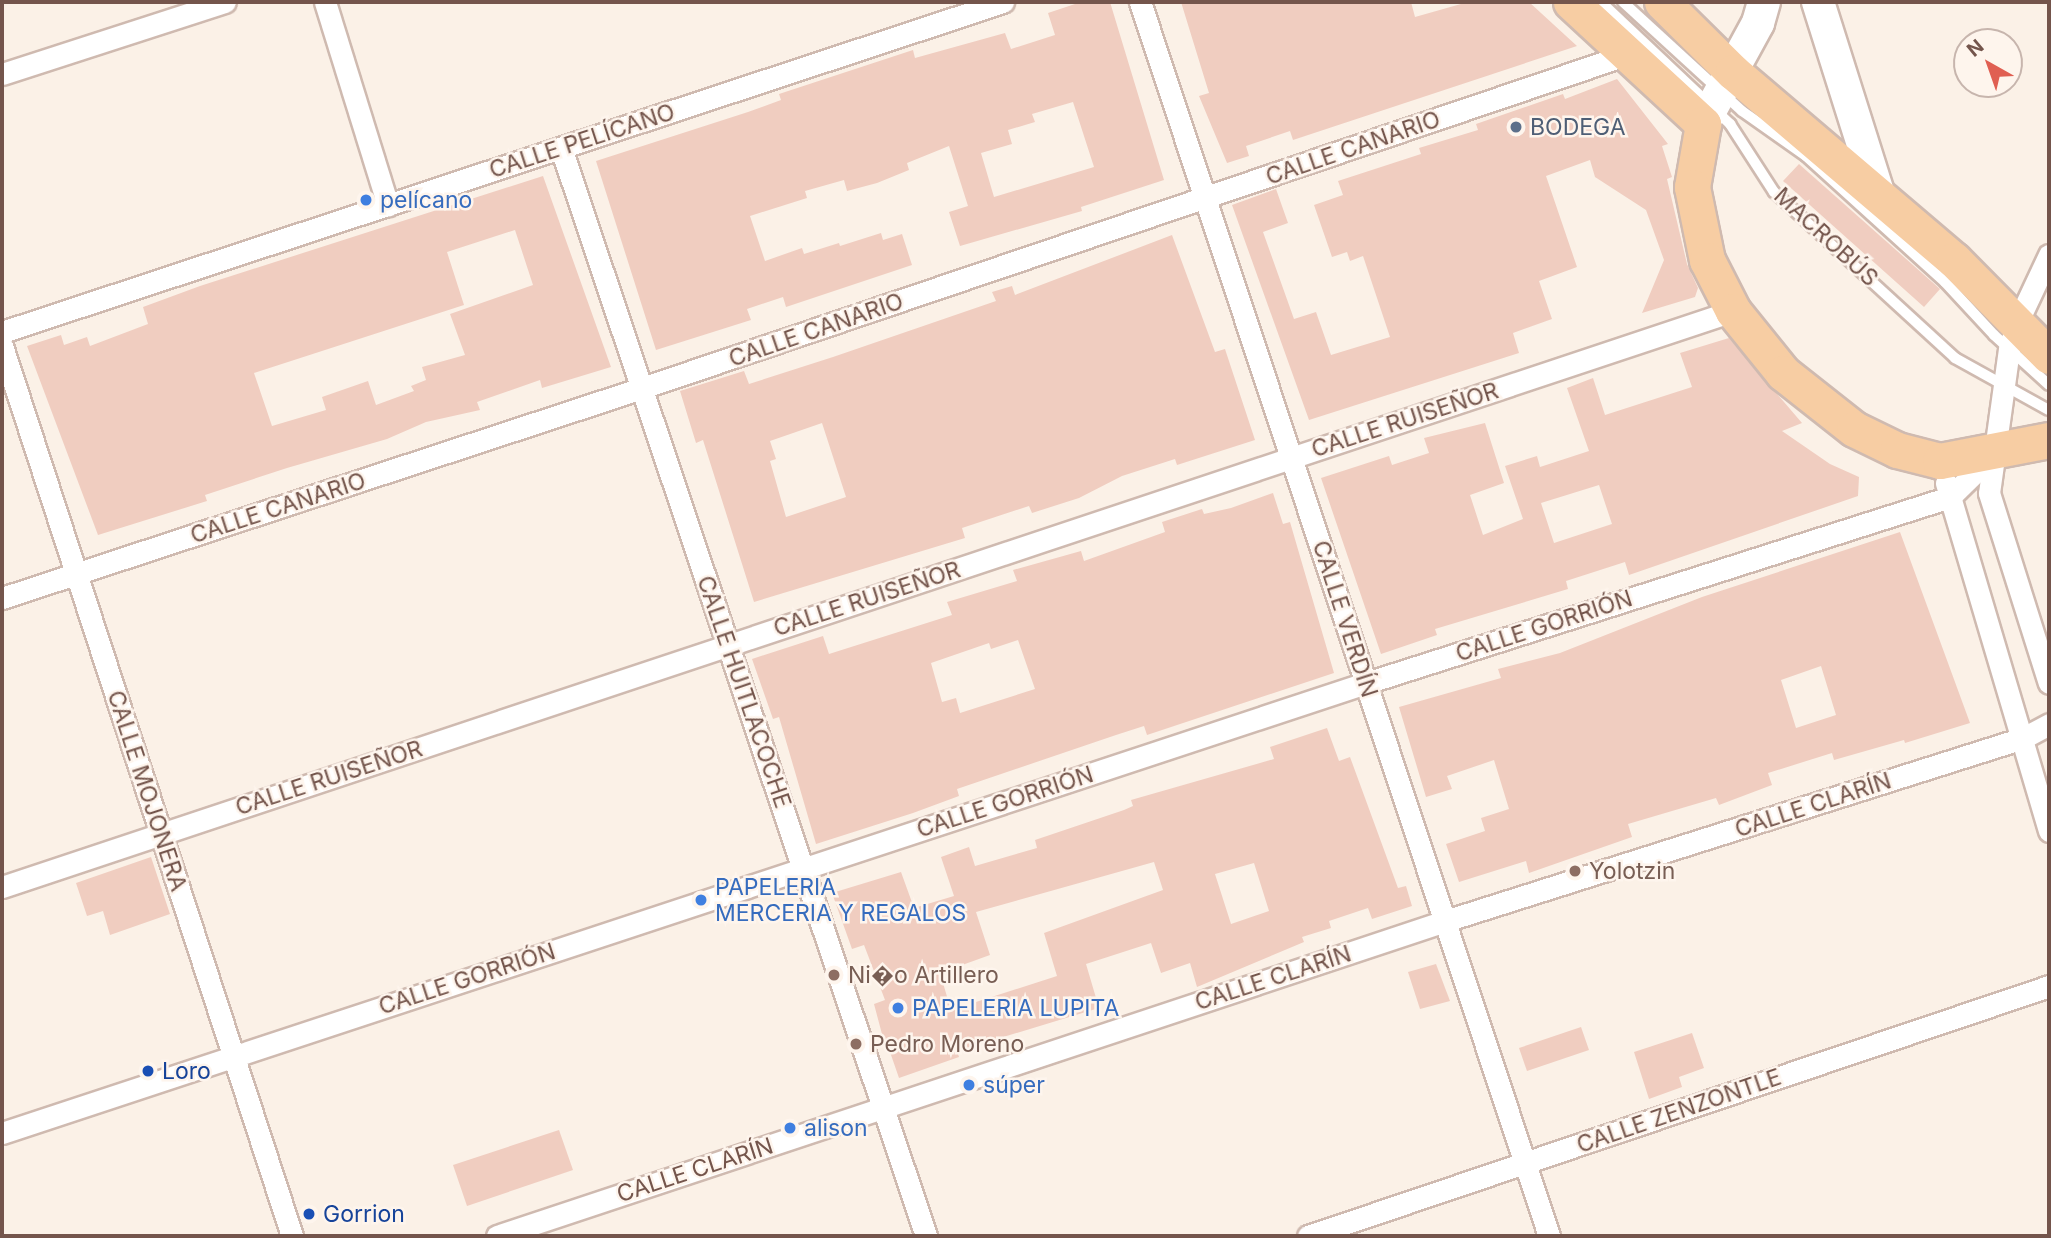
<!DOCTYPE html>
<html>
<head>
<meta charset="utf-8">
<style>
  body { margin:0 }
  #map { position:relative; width:2051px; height:1238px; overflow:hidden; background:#fbf1e7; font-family:Inter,sans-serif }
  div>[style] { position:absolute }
  .building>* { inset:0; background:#f0cdc0 }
  .roads { filter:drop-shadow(2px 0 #cfbab0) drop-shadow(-2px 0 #cfbab0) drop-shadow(0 2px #cfbab0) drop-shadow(0 -2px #cfbab0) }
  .lane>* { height:10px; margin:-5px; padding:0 5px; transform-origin:5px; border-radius:5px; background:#fff }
  .street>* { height:21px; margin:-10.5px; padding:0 10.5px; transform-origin:10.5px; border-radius:10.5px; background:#fff }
  .secondary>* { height:32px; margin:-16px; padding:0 16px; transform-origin:16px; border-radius:16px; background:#fff }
  .primary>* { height:35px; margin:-17.5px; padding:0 17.5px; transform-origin:17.5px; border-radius:17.5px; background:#f7cda3 }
  .dots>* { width:19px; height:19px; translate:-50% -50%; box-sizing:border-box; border:4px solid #fef5ed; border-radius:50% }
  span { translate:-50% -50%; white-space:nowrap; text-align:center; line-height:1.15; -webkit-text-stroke:5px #fef5ed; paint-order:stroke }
  .service-label { font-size:23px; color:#4e5e75 }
  .left { translate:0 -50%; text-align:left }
  .street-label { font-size:23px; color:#74554c }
  .shop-label { font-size:23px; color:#366cbe }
  .education-label { font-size:23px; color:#785e54 }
  .transit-label { font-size:23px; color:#164399 }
  .frame { position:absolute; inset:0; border:4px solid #74554c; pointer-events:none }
  .north { position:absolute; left:1953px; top:28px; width:70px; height:70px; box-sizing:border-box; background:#fef5ed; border:2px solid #c7b5ad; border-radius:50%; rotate:320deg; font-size:19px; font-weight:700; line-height:28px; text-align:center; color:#74554c }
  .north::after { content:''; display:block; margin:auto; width:24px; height:32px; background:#e05f52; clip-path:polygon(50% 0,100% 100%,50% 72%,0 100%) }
</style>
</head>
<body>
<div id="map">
  <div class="building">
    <i style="clip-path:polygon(evenodd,1081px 2px,1110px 2px,1164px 180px,1081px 207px,1082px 211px,960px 246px,949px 212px,968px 206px,949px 146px,907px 163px,909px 170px,877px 183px,847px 191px,844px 180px,805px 191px,807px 198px,750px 216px,765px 261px,802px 248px,804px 254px,839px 243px,840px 246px,881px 233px,883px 240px,902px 234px,912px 265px,786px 307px,783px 297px,747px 309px,751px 320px,656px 350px,596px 161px,748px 112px,781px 100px,779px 94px,913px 50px,915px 58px,1005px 33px,1011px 49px,1055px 35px,1048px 13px,1081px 2px,1073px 102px,1094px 167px,994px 197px,981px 153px,1012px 144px,1008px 130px,1035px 122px,1032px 114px,1073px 102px)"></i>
    <i style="clip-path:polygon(1181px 2px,1411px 2px,1415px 17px,1468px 2px,1529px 2px,1577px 46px,1293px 140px,1290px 131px,1246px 146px,1249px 156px,1227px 163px,1199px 96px,1209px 93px)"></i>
    <i style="clip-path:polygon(1617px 79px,1668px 144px,1662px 146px,1672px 177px,1667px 179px,1687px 264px,1698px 288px,1695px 297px,1642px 313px,1664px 260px,1646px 210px,1595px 177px,1590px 160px,1546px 176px,1577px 267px,1539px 281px,1552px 319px,1513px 333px,1519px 353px,1309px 420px,1232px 205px,1276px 189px,1288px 223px,1263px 232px,1294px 319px,1316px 312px,1331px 355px,1390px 337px,1363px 256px,1350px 261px,1347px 252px,1332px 257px,1314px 205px,1343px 195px,1338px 181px,1421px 154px,1419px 148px,1478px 130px,1476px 124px,1563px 94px,1565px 99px)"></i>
    <i style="clip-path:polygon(1799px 164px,1940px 289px,1924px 307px,1783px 181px)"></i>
    <i style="clip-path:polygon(evenodd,543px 176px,611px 367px,542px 388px,540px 380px,477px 402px,480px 410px,426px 422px,387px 439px,287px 468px,205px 495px,207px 501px,98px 535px,27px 346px,61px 335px,64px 345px,87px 337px,90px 346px,148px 324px,143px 307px,200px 286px,543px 176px,515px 230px,533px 285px,450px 314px,465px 355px,422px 367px,426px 380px,411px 386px,414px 391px,376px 405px,368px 381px,322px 397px,326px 410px,272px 426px,254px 373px,464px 305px,447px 252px,515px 230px)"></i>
    <i style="clip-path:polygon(evenodd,1172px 235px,1215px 352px,1225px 349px,1255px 440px,1177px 465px,1175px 459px,1122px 476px,1079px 498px,1032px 513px,1029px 506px,962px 528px,965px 538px,754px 602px,703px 440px,696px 443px,680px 391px,744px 371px,749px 384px,833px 357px,996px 301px,992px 292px,1012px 286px,1015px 295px,1172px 235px,822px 423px,846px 497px,786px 517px,770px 461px,776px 459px,770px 441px,822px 423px)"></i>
    <i style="clip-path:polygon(evenodd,1729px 338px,1802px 423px,1782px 431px,1830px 464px,1859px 477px,1858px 496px,1629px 575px,1625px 562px,1566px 581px,1568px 589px,1435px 629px,1437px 635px,1381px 654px,1321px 478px,1389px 456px,1392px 465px,1429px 453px,1424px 438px,1485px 423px,1504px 483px,1470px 495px,1483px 535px,1523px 519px,1505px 466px,1537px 456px,1540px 467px,1589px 451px,1567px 388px,1593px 378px,1605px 415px,1692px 387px,1680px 353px,1729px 338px,1599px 485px,1612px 524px,1554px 543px,1541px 503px,1599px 485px)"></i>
    <i style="clip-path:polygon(evenodd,1273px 493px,1283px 524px,1290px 522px,1334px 673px,1147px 735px,1144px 726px,1116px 735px,957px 789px,959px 796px,913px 813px,816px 844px,779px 717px,773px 719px,752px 659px,823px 636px,829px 654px,952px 615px,947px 602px,1017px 581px,1013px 570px,1081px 551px,1084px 561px,1165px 532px,1162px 522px,1202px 509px,1204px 514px,1231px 508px,1273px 493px,1018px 640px,1035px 689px,960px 713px,956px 698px,942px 702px,931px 663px,989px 643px,991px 649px,1018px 640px)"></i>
    <i style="clip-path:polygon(evenodd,1900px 532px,1970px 723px,1905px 743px,1904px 740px,1834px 760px,1832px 753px,1768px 773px,1772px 785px,1719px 805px,1716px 798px,1628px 824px,1632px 837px,1529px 873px,1526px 861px,1459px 882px,1446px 844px,1485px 831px,1481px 818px,1509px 809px,1494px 760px,1447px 776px,1452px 789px,1426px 797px,1399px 707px,1501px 678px,1498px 669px,1560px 653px,1702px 597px,1900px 532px,1821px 666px,1836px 715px,1796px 728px,1781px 680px,1821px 666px)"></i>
    <i style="clip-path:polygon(evenodd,1327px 728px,1339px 761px,1350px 757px,1398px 888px,1406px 886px,1412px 906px,1372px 919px,1368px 908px,1329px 921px,1331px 928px,1302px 937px,1304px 942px,1197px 987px,1190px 963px,1161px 973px,1151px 943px,1086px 964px,1099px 1008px,957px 1051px,959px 1057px,899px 1078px,890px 1052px,887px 1053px,874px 1004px,885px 1000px,864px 945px,852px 949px,832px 893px,901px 872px,914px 908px,954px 896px,941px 857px,969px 847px,975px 866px,1037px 848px,1035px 840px,1124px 810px,1133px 806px,1131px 800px,1274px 759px,1270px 747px,1327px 728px,1154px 862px,1163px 890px,1044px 933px,1057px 976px,951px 1010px,940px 973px,990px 955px,976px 912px,1154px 862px,1327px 728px,1254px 863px,1269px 911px,1231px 924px,1215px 874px,1254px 863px)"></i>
    <i style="clip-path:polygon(151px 857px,170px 914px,110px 935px,103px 911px,87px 916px,76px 883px)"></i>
    <i style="clip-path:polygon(1436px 964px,1450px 1001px,1420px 1009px,1408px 972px)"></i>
    <i style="clip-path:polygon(1581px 1027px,1589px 1050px,1527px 1071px,1519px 1048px)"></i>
    <i style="clip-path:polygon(1692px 1033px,1704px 1068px,1679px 1077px,1682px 1087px,1649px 1099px,1634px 1052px)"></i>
    <i style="clip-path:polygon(559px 1130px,573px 1170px,467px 1206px,453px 1165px)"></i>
  </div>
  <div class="roads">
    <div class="lane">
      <i style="left:1601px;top:2px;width:178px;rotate:43.4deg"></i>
      <i style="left:1730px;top:124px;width:81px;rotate:57.1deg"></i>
      <i style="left:1774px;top:192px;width:246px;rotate:42.5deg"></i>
      <i style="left:1955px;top:358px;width:107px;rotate:29deg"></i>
      <i style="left:1623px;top:2px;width:161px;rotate:42.5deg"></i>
      <i style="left:1742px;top:111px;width:78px;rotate:35.1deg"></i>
      <i style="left:1806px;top:156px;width:188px;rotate:42.2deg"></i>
      <i style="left:1945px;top:282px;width:72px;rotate:47.2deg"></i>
      <i style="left:1994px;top:335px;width:74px;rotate:42.3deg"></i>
    </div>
    <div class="street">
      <i style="left:325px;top:2px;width:213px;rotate:72.8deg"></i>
      <i style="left:1140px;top:2px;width:1300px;rotate:71.66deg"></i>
      <i style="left:2px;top:74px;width:234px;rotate:-17.9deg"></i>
      <i style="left:561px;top:148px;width:1148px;rotate:71.45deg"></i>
      <i style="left:2049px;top:255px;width:77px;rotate:115.2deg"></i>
      <i style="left:2016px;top:325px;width:25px;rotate:106deg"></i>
      <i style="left:2009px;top:349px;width:145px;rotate:97.9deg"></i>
      <i style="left:1989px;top:493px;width:199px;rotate:72.5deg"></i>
      <i style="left:2px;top:332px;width:1054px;rotate:-18.25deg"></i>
      <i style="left:2px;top:346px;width:936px;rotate:71.95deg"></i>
      <i style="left:1946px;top:483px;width:363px;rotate:73.5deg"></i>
      <i style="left:2px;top:598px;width:674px;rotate:-18.17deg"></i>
      <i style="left:642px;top:388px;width:1041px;rotate:-18.71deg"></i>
      <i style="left:2px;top:887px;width:1824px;rotate:-18.41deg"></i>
      <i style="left:2px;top:1133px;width:1436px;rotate:-18.26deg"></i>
      <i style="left:1366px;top:683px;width:613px;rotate:-17.67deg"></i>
      <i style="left:1950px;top:497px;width:63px;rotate:-44.4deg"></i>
      <i style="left:497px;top:1236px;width:999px;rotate:-18.38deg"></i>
      <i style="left:1445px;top:921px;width:606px;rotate:-17.57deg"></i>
      <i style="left:2023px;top:738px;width:30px;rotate:-28deg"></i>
      <i style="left:1308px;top:1236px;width:782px;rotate:-18.64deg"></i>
    </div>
    <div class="secondary">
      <i style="left:1818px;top:2px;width:199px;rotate:72.5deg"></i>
      <i style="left:1703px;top:124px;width:115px;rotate:-61.4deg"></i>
      <i style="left:1758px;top:23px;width:22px;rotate:-74deg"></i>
    </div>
    <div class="primary">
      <i style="left:1571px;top:2px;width:180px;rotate:42.7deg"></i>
      <i style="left:1703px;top:124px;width:64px;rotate:99.9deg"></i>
      <i style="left:1692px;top:187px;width:75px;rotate:78.4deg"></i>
      <i style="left:1707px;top:260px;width:57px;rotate:63deg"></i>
      <i style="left:1733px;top:311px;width:80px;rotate:51.1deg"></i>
      <i style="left:1783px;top:373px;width:90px;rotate:38.3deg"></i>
      <i style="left:1854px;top:429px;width:48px;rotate:26deg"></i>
      <i style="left:1897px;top:450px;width:44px;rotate:14.3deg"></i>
      <i style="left:1940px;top:461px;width:111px;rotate:-10.9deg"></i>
      <i style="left:1662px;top:2px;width:100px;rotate:44.6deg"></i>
      <i style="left:1733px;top:72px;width:290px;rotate:40.4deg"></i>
      <i style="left:1954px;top:260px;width:135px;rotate:45.3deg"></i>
    </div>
  </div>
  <div class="dots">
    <i style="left:1516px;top:127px;background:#5c6f8a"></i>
    <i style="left:366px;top:200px;background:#3f7fe0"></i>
    <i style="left:1575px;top:871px;background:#8d6e63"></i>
    <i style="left:701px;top:900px;background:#3f7fe0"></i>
    <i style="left:834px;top:975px;background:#8d6e63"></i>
    <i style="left:898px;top:1008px;background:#3f7fe0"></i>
    <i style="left:856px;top:1044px;background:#8d6e63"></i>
    <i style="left:148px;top:1071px;background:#1a4fb4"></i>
    <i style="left:969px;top:1085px;background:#3f7fe0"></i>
    <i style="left:790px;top:1128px;background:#3f7fe0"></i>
    <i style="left:309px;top:1214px;background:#1a4fb4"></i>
  </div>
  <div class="service-label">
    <span class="left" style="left:1530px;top:127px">BODEGA</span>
  </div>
  <div class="street-label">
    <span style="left:582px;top:141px;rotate:-18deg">CALLE PELÍCANO</span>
    <span style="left:1353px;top:148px;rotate:-19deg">CALLE CANARIO</span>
    <span style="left:1826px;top:237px;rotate:43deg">MACROBÚS</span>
    <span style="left:816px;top:330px;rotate:-19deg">CALLE CANARIO</span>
    <span style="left:1405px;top:420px;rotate:-18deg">CALLE RUISEÑOR</span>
    <span style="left:278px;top:508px;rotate:-18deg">CALLE CANARIO</span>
    <span style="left:867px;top:599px;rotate:-18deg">CALLE RUISEÑOR</span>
    <span style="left:1345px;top:619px;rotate:72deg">CALLE VERDÍN</span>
    <span style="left:1544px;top:626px;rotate:-18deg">CALLE GORRIÓN</span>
    <span style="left:744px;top:692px;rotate:71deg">CALLE HUITLACOCHE</span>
    <span style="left:329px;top:778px;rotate:-18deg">CALLE RUISEÑOR</span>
    <span style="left:147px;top:791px;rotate:72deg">CALLE MOJONERA</span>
    <span style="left:1005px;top:802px;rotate:-18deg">CALLE GORRIÓN</span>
    <span style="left:1813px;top:805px;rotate:-18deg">CALLE CLARÍN</span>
    <span style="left:1273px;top:978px;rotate:-18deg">CALLE CLARÍN</span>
    <span style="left:467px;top:979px;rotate:-18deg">CALLE GORRIÓN</span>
    <span style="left:1679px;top:1111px;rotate:-19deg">CALLE ZENZONTLE</span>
    <span style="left:695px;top:1170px;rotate:-18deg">CALLE CLARÍN</span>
  </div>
  <div class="shop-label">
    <span class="left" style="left:380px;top:200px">pelícano</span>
    <span class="left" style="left:715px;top:900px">PAPELERIA<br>MERCERIA Y REGALOS</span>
    <span class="left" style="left:912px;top:1008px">PAPELERIA LUPITA</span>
    <span class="left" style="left:983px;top:1085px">súper</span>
    <span class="left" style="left:804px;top:1128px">alison</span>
  </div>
  <div class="education-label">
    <span class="left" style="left:1589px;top:871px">Yolotzin</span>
    <span class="left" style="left:848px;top:975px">Ni�o Artillero</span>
    <span class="left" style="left:870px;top:1044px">Pedro Moreno</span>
  </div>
  <div class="transit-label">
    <span class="left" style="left:162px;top:1071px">Loro</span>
    <span class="left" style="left:323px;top:1214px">Gorrion</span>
  </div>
  <div class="frame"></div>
  <div class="north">N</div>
</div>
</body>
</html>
